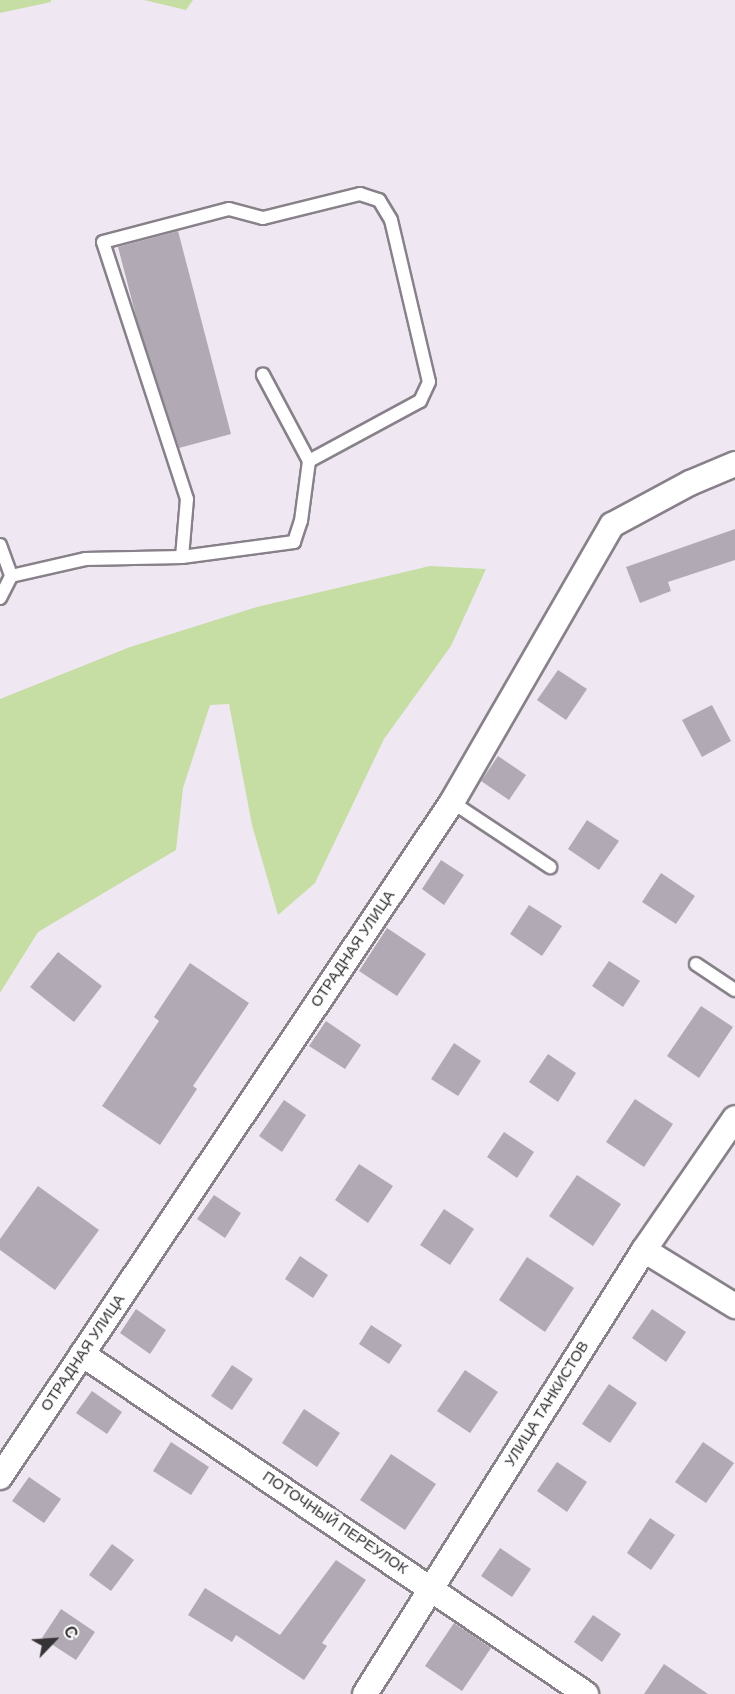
<!DOCTYPE html>
<html>
<head>
<meta charset="utf-8">
<style>
  body { margin:0 }
  #map { position:relative; width:735px; height:1694px; overflow:hidden; background:#efe8f2; font-family:"DM Sans",sans-serif }
  div>[style] { position:absolute }
  .green>* { inset:0; background:#c6dda3 }
  .building>* { inset:0; background:#b1aab4 }
  .roads { filter:drop-shadow(2px 0 #88818a) drop-shadow(-2px 0 #88818a) drop-shadow(0 2px #88818a) drop-shadow(0 -2px #88818a) }
  .lane>* { height:12px; margin:-6px; padding:0 6px; transform-origin:6px; border-radius:6px; background:#fff }
  .street>* { height:24px; margin:-12px; padding:0 12px; transform-origin:12px; border-radius:12px; background:#fff }
  span { translate:-50% -50%; white-space:nowrap; text-align:center; line-height:1.15; -webkit-text-stroke:4.5px #fff; paint-order:stroke }
  .street-label { font-size:15px; color:#363337 }
  .north { position:absolute; left:24px; top:1610px; width:60px; height:60px; -webkit-text-stroke:4px #fff; paint-order:stroke; rotate:65deg; font-size:16px; font-weight:700; line-height:24px; text-align:center; color:#363337 }
  .north::after { content:''; display:block; margin:auto; width:21px; height:27px; background:#363337; clip-path:polygon(50% 0,100% 100%,50% 72%,0 100%) }
</style>
</head>
<body>
<div id="map">
  <div class="green">
    <i style="clip-path:polygon(0 0,51px 0,51px 2px,0 13px)"></i>
    <i style="clip-path:polygon(144px 0,193px 0,186px 10px)"></i>
    <i style="clip-path:polygon(430px 566px,486px 569px,451px 646px,384px 739px,315px 883px,278px 915px,252px 825px,229px 704px,210px 705px,183px 788px,176px 850px,38px 932px,0 993px,0 699px,130px 647px,257px 607px)"></i>
  </div>
  <div class="building">
    <i style="clip-path:polygon(178px 231px,231px 434px,179px 448px,137px 320px,118px 247px)"></i>
    <i style="clip-path:polygon(735px 529px,735px 560px,668px 582px,671px 591px,640px 603px,626px 567px)"></i>
    <i style="clip-path:polygon(558px 670px,587px 689px,566px 720px,537px 700px)"></i>
    <i style="clip-path:polygon(712px 705px,731px 741px,702px 757px,682px 720px)"></i>
    <i style="clip-path:polygon(498px 756px,526px 775px,509px 800px,481px 781px)"></i>
    <i style="clip-path:polygon(587px 820px,619px 841px,599px 870px,568px 849px)"></i>
    <i style="clip-path:polygon(441px 860px,464px 875px,444px 905px,422px 889px)"></i>
    <i style="clip-path:polygon(661px 873px,695px 896px,676px 924px,642px 902px)"></i>
    <i style="clip-path:polygon(529px 905px,562px 926px,542px 956px,510px 934px)"></i>
    <i style="clip-path:polygon(387px 928px,426px 954px,397px 996px,359px 971px)"></i>
    <i style="clip-path:polygon(58px 952px,102px 986px,74px 1022px,30px 987px)"></i>
    <i style="clip-path:polygon(609px 961px,640px 981px,623px 1007px,592px 986px)"></i>
    <i style="clip-path:polygon(190px 963px,249px 1003px,193px 1086px,197px 1089px,160px 1145px,102px 1106px,159px 1021px,154px 1017px)"></i>
    <i style="clip-path:polygon(701px 1006px,733px 1027px,699px 1078px,667px 1056px)"></i>
    <i style="clip-path:polygon(326px 1021px,361px 1045px,345px 1069px,309px 1046px)"></i>
    <i style="clip-path:polygon(454px 1043px,481px 1061px,458px 1096px,431px 1079px)"></i>
    <i style="clip-path:polygon(548px 1054px,576px 1073px,558px 1102px,529px 1082px)"></i>
    <i style="clip-path:polygon(635px 1099px,673px 1124px,644px 1167px,606px 1142px)"></i>
    <i style="clip-path:polygon(284px 1100px,306px 1115px,282px 1152px,259px 1136px)"></i>
    <i style="clip-path:polygon(504px 1132px,534px 1152px,517px 1178px,487px 1157px)"></i>
    <i style="clip-path:polygon(359px 1164px,393px 1186px,368px 1223px,335px 1200px)"></i>
    <i style="clip-path:polygon(577px 1175px,621px 1204px,593px 1246px,549px 1216px)"></i>
    <i style="clip-path:polygon(38px 1186px,99px 1230px,55px 1290px,0 1250px,0 1239px)"></i>
    <i style="clip-path:polygon(214px 1195px,241px 1213px,225px 1238px,197px 1219px)"></i>
    <i style="clip-path:polygon(444px 1209px,474px 1229px,450px 1265px,420px 1245px)"></i>
    <i style="clip-path:polygon(300px 1256px,328px 1275px,313px 1298px,285px 1279px)"></i>
    <i style="clip-path:polygon(527px 1257px,574px 1288px,545px 1332px,499px 1300px)"></i>
    <i style="clip-path:polygon(136px 1309px,166px 1330px,150px 1354px,120px 1333px)"></i>
    <i style="clip-path:polygon(652px 1309px,686px 1332px,666px 1362px,632px 1338px)"></i>
    <i style="clip-path:polygon(371px 1325px,402px 1345px,389px 1364px,359px 1344px)"></i>
    <i style="clip-path:polygon(232px 1365px,253px 1379px,232px 1410px,211px 1396px)"></i>
    <i style="clip-path:polygon(465px 1370px,498px 1392px,470px 1433px,437px 1411px)"></i>
    <i style="clip-path:polygon(609px 1384px,637px 1403px,610px 1443px,582px 1424px)"></i>
    <i style="clip-path:polygon(92px 1391px,122px 1412px,107px 1434px,76px 1413px)"></i>
    <i style="clip-path:polygon(304px 1409px,340px 1433px,317px 1467px,282px 1443px)"></i>
    <i style="clip-path:polygon(171px 1442px,209px 1467px,191px 1495px,153px 1471px)"></i>
    <i style="clip-path:polygon(703px 1442px,734px 1463px,706px 1503px,675px 1482px)"></i>
    <i style="clip-path:polygon(391px 1454px,436px 1484px,405px 1530px,360px 1500px)"></i>
    <i style="clip-path:polygon(557px 1462px,587px 1482px,567px 1512px,537px 1491px)"></i>
    <i style="clip-path:polygon(29px 1477px,61px 1499px,44px 1523px,12px 1501px)"></i>
    <i style="clip-path:polygon(650px 1518px,675px 1535px,651px 1570px,627px 1553px)"></i>
    <i style="clip-path:polygon(112px 1544px,134px 1560px,111px 1591px,89px 1575px)"></i>
    <i style="clip-path:polygon(500px 1548px,531px 1569px,512px 1597px,481px 1576px)"></i>
    <i style="clip-path:polygon(336px 1560px,366px 1580px,322px 1643px,327px 1646px,304px 1680px,236px 1635px,232px 1642px,188px 1615px,205px 1588px,280px 1635px)"></i>
    <i style="clip-path:polygon(61px 1609px,95px 1632px,76px 1660px,42px 1638px)"></i>
    <i style="clip-path:polygon(593px 1615px,621px 1634px,602px 1662px,574px 1642px)"></i>
    <i style="clip-path:polygon(454px 1623px,491px 1648px,462px 1691px,425px 1666px)"></i>
    <i style="clip-path:polygon(664px 1664px,708px 1694px,644px 1694px)"></i>
  </div>
  <div class="roads">
    <div class="lane">
      <i style="left:0;top:545px;width:33px;rotate:70deg"></i>
      <i style="left:182px;top:557px;width:58px;rotate:-85.1deg"></i>
      <i style="left:187px;top:499px;width:270px;rotate:-108.1deg"></i>
      <i style="left:103px;top:242px;width:130px;rotate:-14.7deg"></i>
      <i style="left:229px;top:209px;width:35px;rotate:15deg"></i>
      <i style="left:263px;top:218px;width:100px;rotate:-13.9deg"></i>
      <i style="left:360px;top:194px;width:20px;rotate:18deg"></i>
      <i style="left:379px;top:200px;width:23px;rotate:59deg"></i>
      <i style="left:391px;top:220px;width:166px;rotate:76.8deg"></i>
      <i style="left:429px;top:382px;width:21px;rotate:115deg"></i>
      <i style="left:420px;top:401px;width:126px;rotate:151.6deg"></i>
      <i style="left:0;top:598px;width:25px;rotate:-63deg"></i>
      <i style="left:11px;top:576px;width:76px;rotate:-12.9deg"></i>
      <i style="left:85px;top:559px;width:97px;rotate:-1.2deg"></i>
      <i style="left:182px;top:557px;width:113px;rotate:-7.6deg"></i>
      <i style="left:294px;top:542px;width:22px;rotate:-72deg"></i>
      <i style="left:301px;top:521px;width:61px;rotate:-82.4deg"></i>
      <i style="left:309px;top:461px;width:98px;rotate:-118.1deg"></i>
      <i style="left:452px;top:802px;width:118px;rotate:33.6deg"></i>
      <i style="left:696px;top:964px;width:47px;rotate:33.7deg"></i>
    </div>
    <div class="street">
      <i style="left:644px;top:1250px;width:107px;rotate:31.6deg"></i>
      <i style="left:82px;top:1354px;width:608px;rotate:34deg"></i>
      <i style="left:0;top:1477px;width:812px;rotate:-56.19deg"></i>
      <i style="left:452px;top:802px;width:320px;rotate:-60deg"></i>
      <i style="left:612px;top:525px;width:89px;rotate:-28.3deg"></i>
      <i style="left:690px;top:483px;width:49px;rotate:-22.9deg"></i>
      <i style="left:365px;top:1694px;width:524px;rotate:-57.86deg"></i>
      <i style="left:644px;top:1250px;width:160px;rotate:-55.4deg"></i>
    </div>
  </div>
  <div class="street-label">
    <span style="left:353px;top:949px;rotate:-56deg">ОТРАДНАЯ УЛИЦА</span>
    <span style="left:83px;top:1353px;rotate:-56deg">ОТРАДНАЯ УЛИЦА</span>
    <span style="left:547px;top:1404px;rotate:-58deg">УЛИЦА ТАНКИСТОВ</span>
    <span style="left:335px;top:1523px;rotate:34deg">ПОТОЧНЫЙ ПЕРЕУЛОК</span>
  </div>
  <div class="north">С</div>
</div>
</body>
</html>
